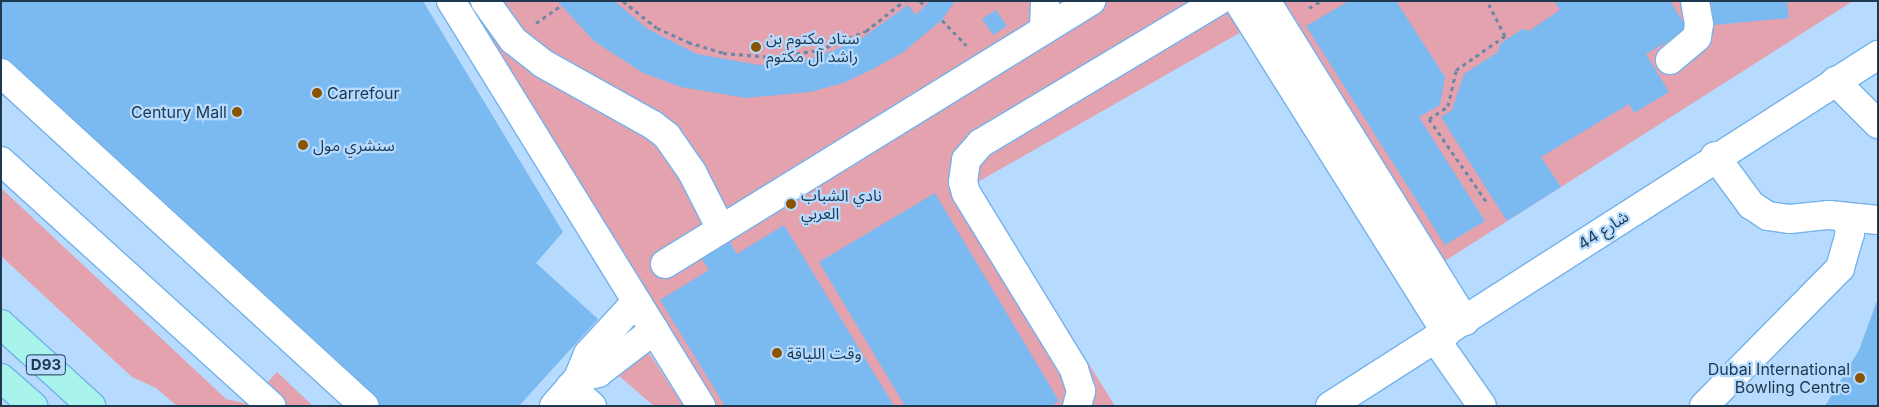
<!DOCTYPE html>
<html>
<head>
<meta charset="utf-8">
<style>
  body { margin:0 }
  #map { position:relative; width:1879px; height:407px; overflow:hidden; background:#b6dbfe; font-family:Inter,"Noto Sans Arabic",sans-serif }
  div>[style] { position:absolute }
  .green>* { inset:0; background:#e3a2ae }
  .building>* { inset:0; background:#7bb9f1 }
  .path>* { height:3px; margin-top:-1.5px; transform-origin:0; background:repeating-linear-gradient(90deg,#6989a6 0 4px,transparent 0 8px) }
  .roads { filter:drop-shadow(1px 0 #74b2ea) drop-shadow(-1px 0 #74b2ea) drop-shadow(0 1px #74b2ea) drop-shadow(0 -1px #74b2ea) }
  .minor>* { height:28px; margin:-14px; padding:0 14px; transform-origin:14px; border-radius:14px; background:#fff }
  .major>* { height:28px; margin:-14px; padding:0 14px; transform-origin:14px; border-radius:14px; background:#a8f4ec }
  .dots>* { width:14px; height:14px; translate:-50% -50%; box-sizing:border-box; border:2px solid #b6dbfe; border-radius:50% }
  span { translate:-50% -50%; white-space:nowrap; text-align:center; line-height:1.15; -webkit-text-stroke:4.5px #b6dbfe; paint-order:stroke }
  .shield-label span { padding:1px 4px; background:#b6dbfe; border:1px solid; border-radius:4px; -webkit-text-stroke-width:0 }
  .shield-label { font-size:15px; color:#1e384f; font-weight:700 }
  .poi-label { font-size:16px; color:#1e384f }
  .left { translate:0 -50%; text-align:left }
  .right { translate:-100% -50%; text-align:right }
  .street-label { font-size:16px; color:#1e384f }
  .frame { position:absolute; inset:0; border:2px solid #1e384f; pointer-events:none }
</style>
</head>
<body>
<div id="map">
  <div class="green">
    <i style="clip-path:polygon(466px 1px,1853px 1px,1440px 264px,1243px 31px,976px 183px,1115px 406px,716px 406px)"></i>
    <i style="clip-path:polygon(1px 188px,226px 399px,257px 406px,177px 406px,156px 388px,132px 377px,1px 256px)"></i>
    <i style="clip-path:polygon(643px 344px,684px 406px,654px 406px,611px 369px)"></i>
    <i style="clip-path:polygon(277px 372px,313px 406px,284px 406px,264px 386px)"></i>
  </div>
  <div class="building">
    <i style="clip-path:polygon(1px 1px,423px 1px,563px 232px,536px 263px,598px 319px,519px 406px,380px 406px,1px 58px)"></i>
    <i style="clip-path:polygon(557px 1px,614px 1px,648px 29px,697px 54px,759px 65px,810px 59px,858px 41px,908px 5px,916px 15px,930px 1px,955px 1px,942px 20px,902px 53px,873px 69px,843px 83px,810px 92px,746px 98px,681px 87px,643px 73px,594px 41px)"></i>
    <i style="clip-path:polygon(1349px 1px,1396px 1px,1445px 77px,1440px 105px,1419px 117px,1485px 221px,1445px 245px,1306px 26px)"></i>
    <i style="clip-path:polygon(1554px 1px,1670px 1px,1688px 30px,1646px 54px,1669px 92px,1634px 113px,1629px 104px,1541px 157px,1561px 187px,1507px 221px,1441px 117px,1452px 110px,1464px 74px,1498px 52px,1500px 44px,1522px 29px,1529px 31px,1560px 10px)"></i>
    <i style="clip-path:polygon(1711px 1px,1787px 1px,1789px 18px,1714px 25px)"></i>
    <i style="clip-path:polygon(996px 10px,1007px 26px,993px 35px,982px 19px)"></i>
    <i style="clip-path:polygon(935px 193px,1059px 401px,1051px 406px,905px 406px,819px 262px)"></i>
    <i style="clip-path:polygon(784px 225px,894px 406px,725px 406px,660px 300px,709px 270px,702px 259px,730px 242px,737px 254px)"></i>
    <i style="clip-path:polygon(1878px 298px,1878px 406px,1825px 406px,1859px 350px)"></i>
  </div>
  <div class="path">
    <i style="left:623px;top:1px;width:43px;rotate:38.5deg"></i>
    <i style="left:657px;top:28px;width:34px;rotate:24deg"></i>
    <i style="left:688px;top:42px;width:37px;rotate:17deg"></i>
    <i style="left:723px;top:53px;width:49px;rotate:4.7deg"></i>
    <i style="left:772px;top:57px;width:48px;rotate:-8.5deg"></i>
    <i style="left:819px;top:50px;width:51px;rotate:-22deg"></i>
    <i style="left:866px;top:31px;width:48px;rotate:-38.3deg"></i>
    <i style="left:920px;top:1px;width:7px;rotate:45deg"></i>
    <i style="left:1309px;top:8px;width:14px;rotate:-30deg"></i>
    <i style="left:942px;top:20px;width:35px;rotate:46deg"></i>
    <i style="left:536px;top:23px;width:29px;rotate:-35deg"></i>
    <i style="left:1486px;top:201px;width:100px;rotate:-124.8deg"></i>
    <i style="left:1429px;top:119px;width:23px;rotate:-34deg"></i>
    <i style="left:1448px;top:106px;width:37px;rotate:-77deg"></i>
    <i style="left:1456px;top:70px;width:60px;rotate:-34.8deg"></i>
    <i style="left:1505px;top:36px;width:39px;rotate:-117deg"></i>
  </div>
  <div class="roads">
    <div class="minor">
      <i style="left:451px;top:1px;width:476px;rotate:58.3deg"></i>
      <i style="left:485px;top:1px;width:48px;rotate:54.3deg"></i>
      <i style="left:513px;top:40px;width:37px;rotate:38deg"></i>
      <i style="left:542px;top:63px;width:127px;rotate:29.2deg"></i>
      <i style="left:653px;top:125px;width:18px;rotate:38deg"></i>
      <i style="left:667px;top:136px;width:44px;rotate:55.2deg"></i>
      <i style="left:692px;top:172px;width:64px;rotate:63deg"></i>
      <i style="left:1238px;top:1px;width:392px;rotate:57.9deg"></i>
      <i style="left:1266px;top:1px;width:377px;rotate:58.1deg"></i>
      <i style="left:1044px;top:30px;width:29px;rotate:-88deg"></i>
      <i style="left:1670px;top:60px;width:35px;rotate:-40deg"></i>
      <i style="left:1697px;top:37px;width:13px;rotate:-81deg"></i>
      <i style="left:1699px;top:24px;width:23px;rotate:-100deg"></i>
      <i style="left:1px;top:73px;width:493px;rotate:42.5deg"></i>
      <i style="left:1835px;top:81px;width:61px;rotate:45deg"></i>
      <i style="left:1715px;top:156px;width:61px;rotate:53.7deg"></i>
      <i style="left:1751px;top:205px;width:20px;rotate:33deg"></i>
      <i style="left:1768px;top:216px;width:22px;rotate:8deg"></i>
      <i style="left:1790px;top:219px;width:39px;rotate:-6deg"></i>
      <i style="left:1829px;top:215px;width:49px;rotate:5.8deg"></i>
      <i style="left:1px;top:161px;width:365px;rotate:42.2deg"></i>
      <i style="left:665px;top:264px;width:501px;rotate:-31.69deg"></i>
      <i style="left:1436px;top:340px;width:80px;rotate:55.1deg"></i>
      <i style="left:578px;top:378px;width:21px;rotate:-14deg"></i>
      <i style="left:598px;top:373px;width:71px;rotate:-37.5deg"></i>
      <i style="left:570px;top:387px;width:29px;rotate:41deg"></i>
      <i style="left:554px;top:406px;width:37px;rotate:-49deg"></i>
      <i style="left:578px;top:378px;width:26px;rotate:-67deg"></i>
      <i style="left:588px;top:354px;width:71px;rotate:-47.3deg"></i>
      <i style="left:1077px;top:406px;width:16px;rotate:-75deg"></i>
      <i style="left:1081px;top:391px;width:23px;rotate:-108deg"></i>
      <i style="left:1074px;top:369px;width:206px;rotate:-121.5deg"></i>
      <i style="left:966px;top:193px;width:11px;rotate:-105deg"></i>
      <i style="left:963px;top:182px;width:22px;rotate:-82deg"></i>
      <i style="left:966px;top:160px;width:23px;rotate:-49deg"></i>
      <i style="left:981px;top:143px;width:276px;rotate:-30.9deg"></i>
      <i style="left:1330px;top:406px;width:651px;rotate:-32.64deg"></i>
      <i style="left:1704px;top:406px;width:194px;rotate:-45.4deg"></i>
      <i style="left:1840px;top:268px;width:35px;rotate:-74deg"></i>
      <i style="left:1850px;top:234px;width:17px;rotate:-100deg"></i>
    </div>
    <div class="major">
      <i style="left:1px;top:324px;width:122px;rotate:42.3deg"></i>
      <i style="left:1px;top:378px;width:43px;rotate:41.2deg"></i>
    </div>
  </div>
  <div class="dots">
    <i style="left:756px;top:47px;background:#895302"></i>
    <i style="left:317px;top:93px;background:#895302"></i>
    <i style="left:237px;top:112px;background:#895302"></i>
    <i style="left:303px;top:145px;background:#895302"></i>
    <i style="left:791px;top:204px;background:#895302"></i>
    <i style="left:777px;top:353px;background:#895302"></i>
    <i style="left:1860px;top:378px;background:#895302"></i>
  </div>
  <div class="shield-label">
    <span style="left:46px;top:365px">D93</span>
  </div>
  <div class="poi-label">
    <span class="left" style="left:766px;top:47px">ستاد مكتوم بن<br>راشد آل مكتوم</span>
    <span class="left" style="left:327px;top:93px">Carrefour</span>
    <span class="right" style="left:227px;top:112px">Century Mall</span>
    <span class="left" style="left:313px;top:145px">سنشري مول</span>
    <span class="left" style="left:801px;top:204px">نادي الشباب<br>العربي</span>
    <span class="left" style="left:787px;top:353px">وقت اللياقة</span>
    <span class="right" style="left:1850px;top:378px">Dubai International<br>Bowling Centre</span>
  </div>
  <div class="street-label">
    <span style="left:1603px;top:230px;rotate:-33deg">شارع 44</span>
  </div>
  <div class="frame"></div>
</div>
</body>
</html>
